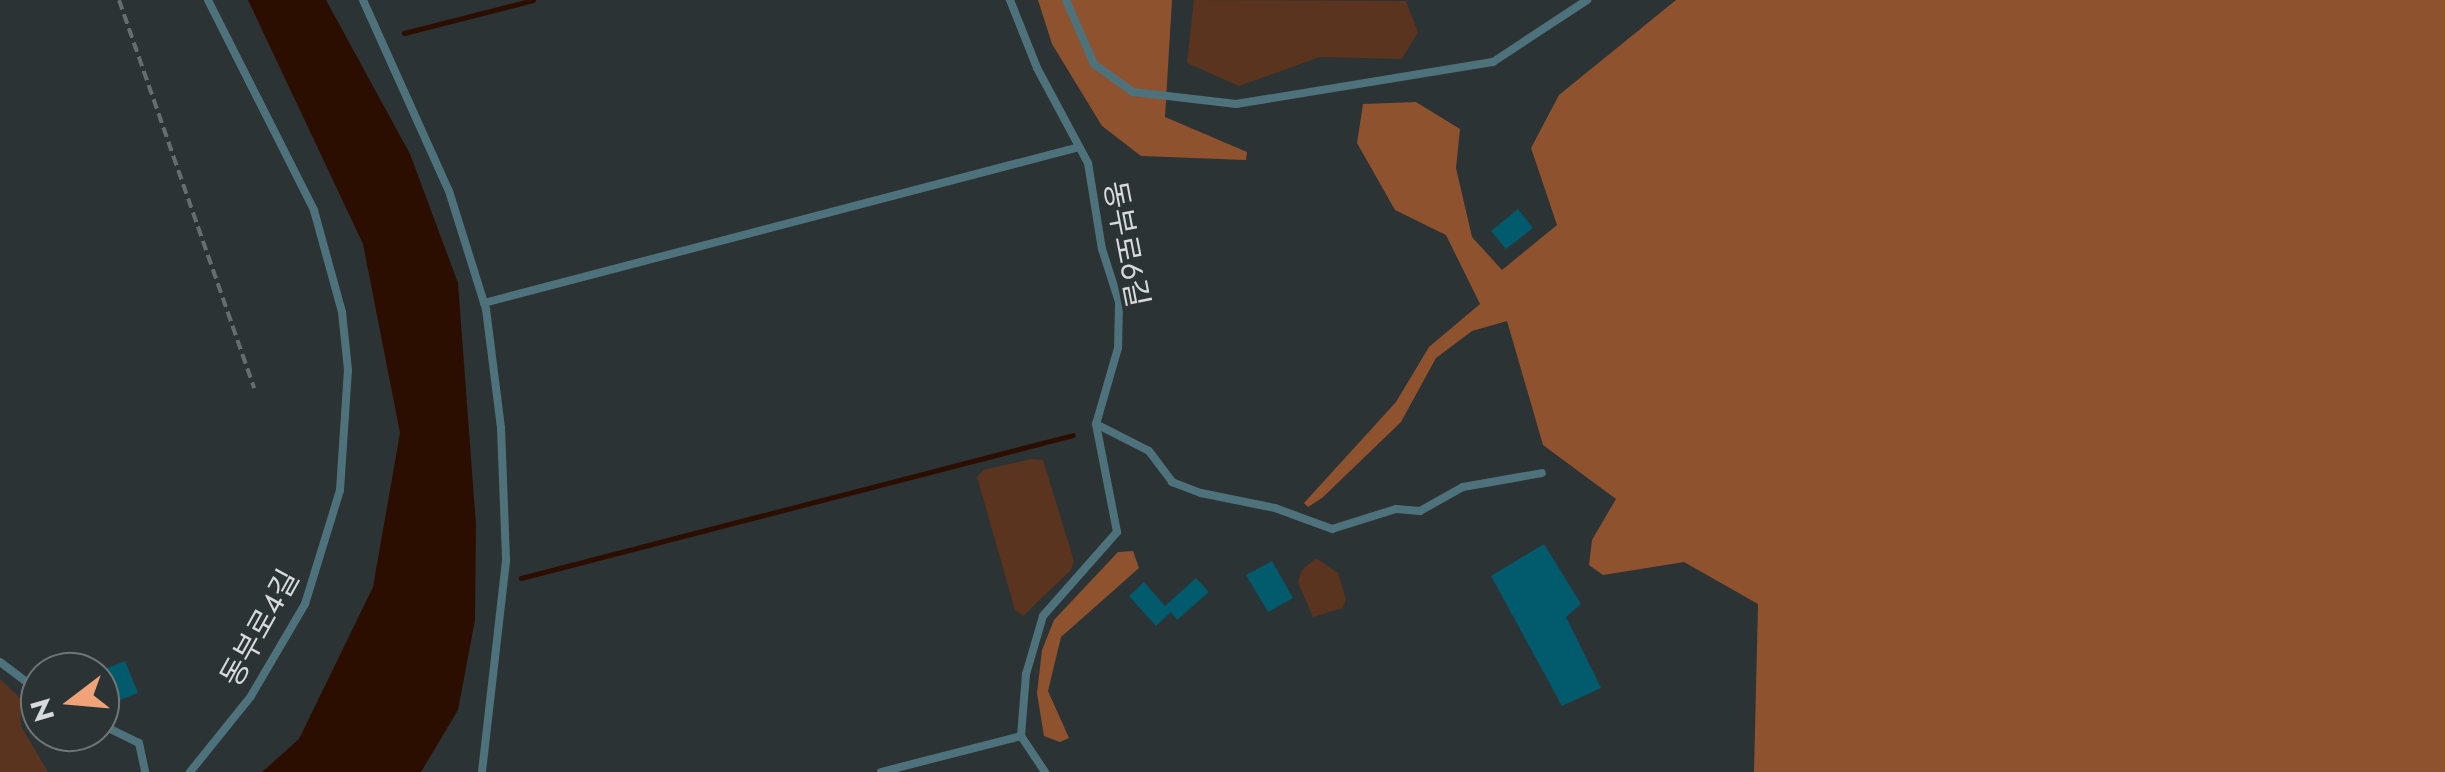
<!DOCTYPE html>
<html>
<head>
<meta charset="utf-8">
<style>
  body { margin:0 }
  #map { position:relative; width:2445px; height:772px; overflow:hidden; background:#2c3335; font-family:Jost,"Noto Sans KR",sans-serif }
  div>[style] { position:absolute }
  .green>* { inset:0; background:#5a341e }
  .forest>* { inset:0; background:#8f522e }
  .water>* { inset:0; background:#2c0e00 }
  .stream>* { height:5px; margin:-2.5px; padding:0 2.5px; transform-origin:2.5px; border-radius:2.5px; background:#2c0e00 }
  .building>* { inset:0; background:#015b6c }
  .path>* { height:4px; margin-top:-2px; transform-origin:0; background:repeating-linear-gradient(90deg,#676d6f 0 10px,transparent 0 15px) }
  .lane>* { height:8px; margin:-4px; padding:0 4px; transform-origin:4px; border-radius:4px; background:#4e727b }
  span { translate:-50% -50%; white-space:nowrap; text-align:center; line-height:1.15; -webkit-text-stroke:8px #2c3335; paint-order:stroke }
  .street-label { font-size:30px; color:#d6dadc }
  .north { position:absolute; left:20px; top:652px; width:100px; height:100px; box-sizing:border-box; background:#2c3335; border:2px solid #707678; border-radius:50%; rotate:254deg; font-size:28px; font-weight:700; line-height:40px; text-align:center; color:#d6dadc }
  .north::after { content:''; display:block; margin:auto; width:35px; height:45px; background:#f0a378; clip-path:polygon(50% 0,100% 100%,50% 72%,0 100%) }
</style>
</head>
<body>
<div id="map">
  <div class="green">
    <i style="clip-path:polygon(1194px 0,1406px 1px,1418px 32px,1402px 59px,1320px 57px,1239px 86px,1187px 63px)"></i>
    <i style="clip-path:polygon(1031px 459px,1043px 460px,1074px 561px,1071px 570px,1023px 616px,1015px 610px,977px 477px,983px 470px)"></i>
    <i style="clip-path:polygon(1316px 558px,1338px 573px,1346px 599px,1343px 608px,1313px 617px,1298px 582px,1302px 570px)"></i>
    <i style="clip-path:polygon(0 679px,20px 698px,21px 726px,48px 772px,0 772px)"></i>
  </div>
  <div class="forest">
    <i style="clip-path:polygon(1038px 0,1172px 0,1165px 117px,1247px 152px,1246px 160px,1141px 156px,1102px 126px,1052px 44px)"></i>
    <i style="clip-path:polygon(1676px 0,2445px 0,2445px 772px,1754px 772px,1758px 604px,1684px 562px,1603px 575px,1589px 565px,1592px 540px,1616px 499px,1543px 445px,1507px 321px,1472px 331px,1436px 358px,1401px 422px,1322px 498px,1308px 507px,1304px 503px,1396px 402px,1429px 347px,1480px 304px,1446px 235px,1395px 210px,1357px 143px,1363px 104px,1416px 102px,1460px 129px,1456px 168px,1472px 237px,1502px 270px,1557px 225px,1531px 148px,1559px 95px)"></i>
    <i style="clip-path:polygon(1133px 551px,1139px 568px,1061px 637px,1048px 691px,1069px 738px,1060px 742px,1044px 736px,1037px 693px,1042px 650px,1054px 620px,1118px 552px)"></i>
  </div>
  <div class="water">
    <i style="clip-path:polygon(248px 0,326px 0,410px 154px,458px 283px,476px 525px,475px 620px,458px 710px,421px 772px,262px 772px,299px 739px,373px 587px,400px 433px,363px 244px)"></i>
  </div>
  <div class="stream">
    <i style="left:404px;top:33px;width:133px;rotate:-14.3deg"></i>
    <i style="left:521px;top:578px;width:570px;rotate:-14.52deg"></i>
  </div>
  <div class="building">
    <i style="clip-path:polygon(1518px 209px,1533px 228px,1506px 249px,1491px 231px)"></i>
    <i style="clip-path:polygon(1544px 544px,1581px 604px,1566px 617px,1601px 688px,1562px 706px,1491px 576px)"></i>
    <i style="clip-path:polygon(1272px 561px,1293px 598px,1268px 612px,1246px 575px)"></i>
    <i style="clip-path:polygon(1196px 578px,1209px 592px,1177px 620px,1171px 612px,1156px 626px,1129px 596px,1144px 582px,1165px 606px)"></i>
    <i style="clip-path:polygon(125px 661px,138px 693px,100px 708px,100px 671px)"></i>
  </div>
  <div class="path">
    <i style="left:119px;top:0;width:411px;rotate:70.8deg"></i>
  </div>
  <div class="lane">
    <i style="left:363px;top:0;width:209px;rotate:65.8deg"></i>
    <i style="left:449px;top:191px;width:124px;rotate:72.6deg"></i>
    <i style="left:486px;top:309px;width:120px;rotate:82.8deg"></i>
    <i style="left:501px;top:428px;width:133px;rotate:87.8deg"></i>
    <i style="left:506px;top:561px;width:212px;rotate:96.5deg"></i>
    <i style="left:1010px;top:0;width:73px;rotate:68.3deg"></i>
    <i style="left:1037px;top:68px;width:108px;rotate:61.8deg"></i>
    <i style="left:1088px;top:163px;width:87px;rotate:80.8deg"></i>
    <i style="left:1102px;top:249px;width:56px;rotate:72.2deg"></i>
    <i style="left:1119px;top:302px;width:46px;rotate:91.2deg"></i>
    <i style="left:1118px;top:348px;width:79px;rotate:106.1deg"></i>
    <i style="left:1096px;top:424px;width:110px;rotate:79deg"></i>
    <i style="left:1117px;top:532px;width:112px;rotate:131.4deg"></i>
    <i style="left:1043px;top:616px;width:60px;rotate:106.3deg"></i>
    <i style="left:1026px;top:674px;width:62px;rotate:94.6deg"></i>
    <i style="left:1021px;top:736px;width:43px;rotate:56.3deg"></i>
    <i style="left:1066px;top:0;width:70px;rotate:66.4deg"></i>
    <i style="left:1094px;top:64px;width:48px;rotate:35.7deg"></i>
    <i style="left:1133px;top:92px;width:104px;rotate:6.6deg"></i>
    <i style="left:1236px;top:104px;width:260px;rotate:-9.3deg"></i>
    <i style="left:1493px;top:62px;width:113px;rotate:-33.4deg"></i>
    <i style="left:484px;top:303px;width:615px;rotate:-14.69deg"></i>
    <i style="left:1096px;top:424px;width:59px;rotate:27deg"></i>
    <i style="left:1149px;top:451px;width:39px;rotate:53deg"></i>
    <i style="left:1172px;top:482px;width:31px;rotate:21deg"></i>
    <i style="left:1201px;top:493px;width:76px;rotate:11.5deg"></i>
    <i style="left:1275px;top:508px;width:61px;rotate:20.2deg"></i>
    <i style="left:1332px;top:529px;width:67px;rotate:-17.4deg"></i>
    <i style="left:1396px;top:509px;width:24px;rotate:5deg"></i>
    <i style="left:1420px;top:511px;width:49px;rotate:-29.2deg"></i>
    <i style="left:1463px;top:487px;width:80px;rotate:-10deg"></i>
    <i style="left:0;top:662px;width:50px;rotate:36.9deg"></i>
    <i style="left:100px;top:724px;width:43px;rotate:26deg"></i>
    <i style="left:139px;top:743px;width:30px;rotate:78deg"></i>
    <i style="left:190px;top:772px;width:97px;rotate:-51.2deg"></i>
    <i style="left:251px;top:696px;width:107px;rotate:-59.6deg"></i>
    <i style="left:305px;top:604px;width:119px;rotate:-72.9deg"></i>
    <i style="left:340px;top:490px;width:120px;rotate:-86.2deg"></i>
    <i style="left:348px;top:370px;width:58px;rotate:-95.9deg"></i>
    <i style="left:342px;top:312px;width:106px;rotate:-105.4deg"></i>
    <i style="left:314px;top:210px;width:235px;rotate:-116.8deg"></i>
    <i style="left:881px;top:772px;width:145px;rotate:-14.4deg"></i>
  </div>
  <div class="street-label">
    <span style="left:1126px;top:244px;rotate:79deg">동부로6길</span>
    <span style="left:260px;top:628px;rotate:-61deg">동부로4길</span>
  </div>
  <div class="north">N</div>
</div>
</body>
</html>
